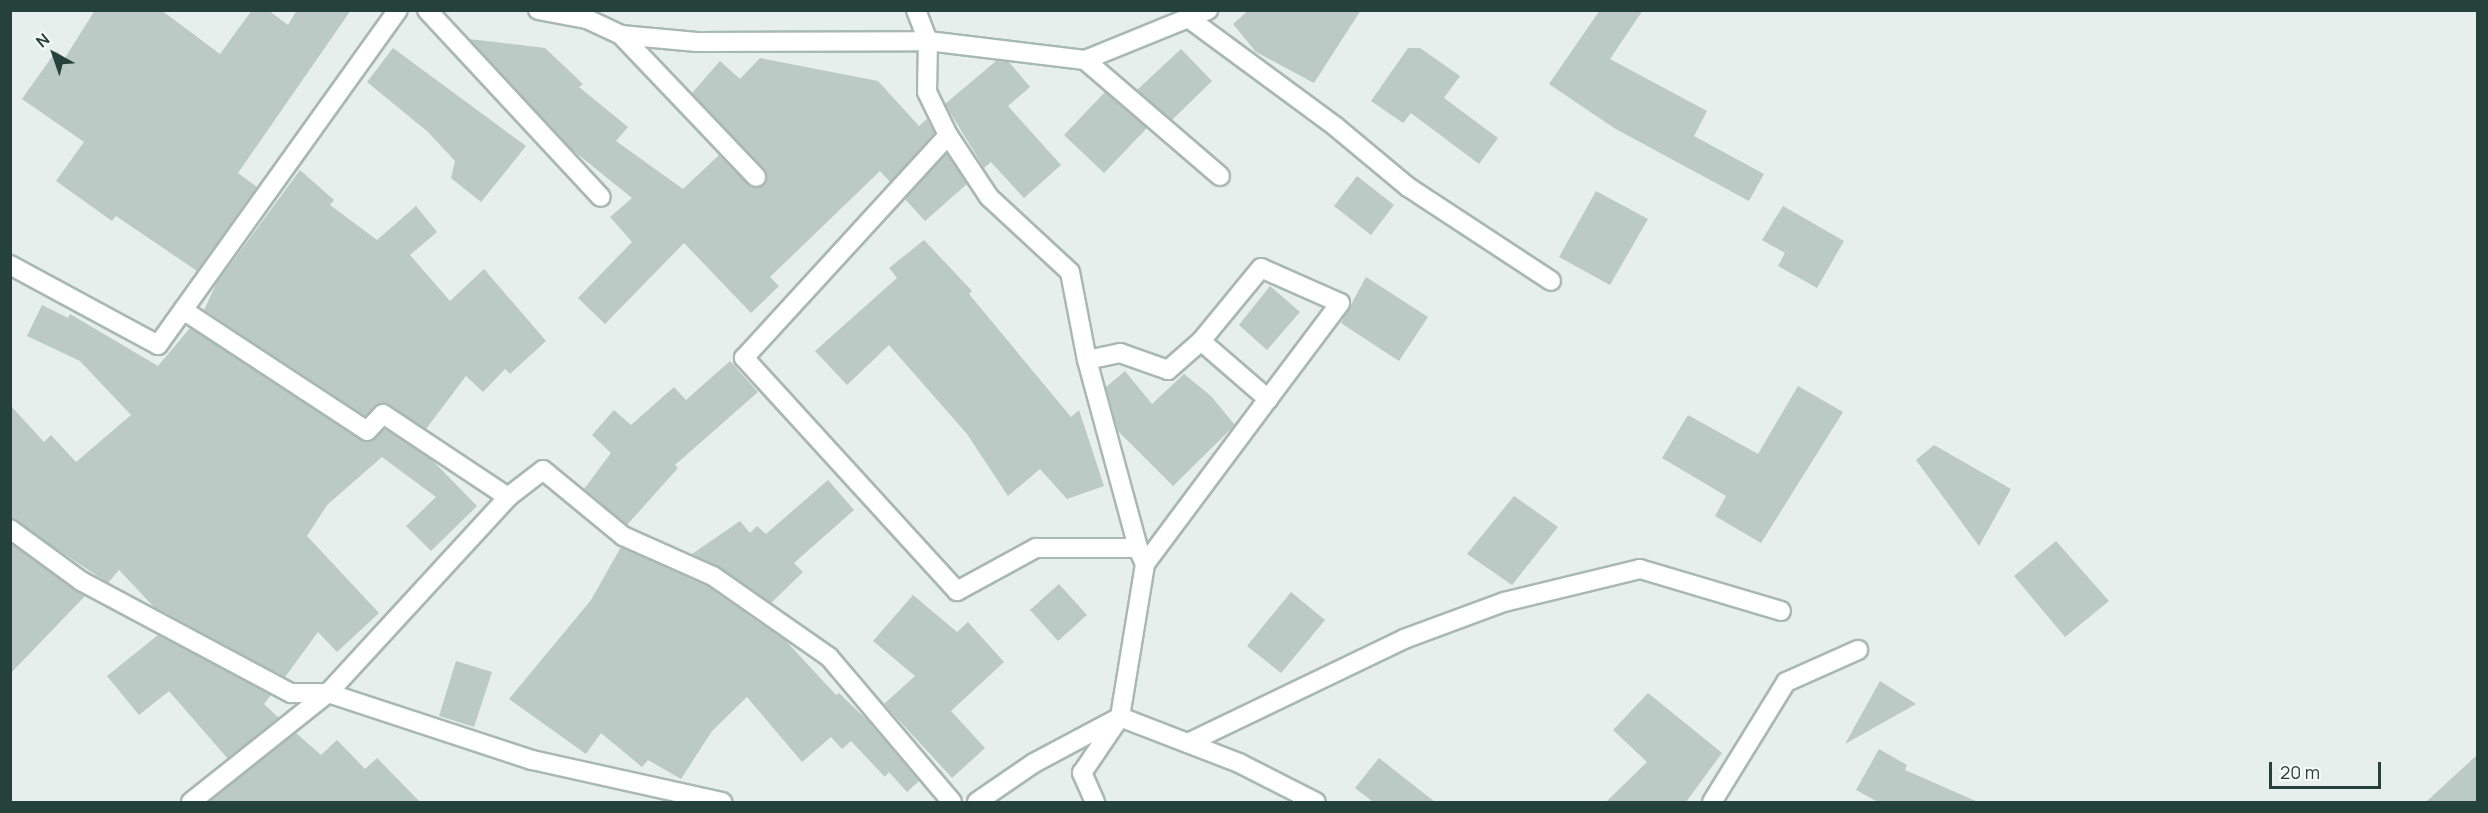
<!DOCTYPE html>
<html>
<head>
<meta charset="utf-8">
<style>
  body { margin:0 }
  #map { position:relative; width:2488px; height:813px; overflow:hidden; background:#e6efeb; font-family:Manrope,sans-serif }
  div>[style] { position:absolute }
  .building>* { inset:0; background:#bbcac4 }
  .roads { filter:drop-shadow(2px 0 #a8b8b2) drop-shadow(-2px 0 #a8b8b2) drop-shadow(0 2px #a8b8b2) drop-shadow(0 -2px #a8b8b2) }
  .street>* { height:18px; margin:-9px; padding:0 9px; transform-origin:9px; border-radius:9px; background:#fff }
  span { translate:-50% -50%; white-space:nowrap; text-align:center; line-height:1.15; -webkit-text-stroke:4.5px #f7fbf9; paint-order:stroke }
  .frame { position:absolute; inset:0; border:12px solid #24423a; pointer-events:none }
  .north { position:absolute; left:24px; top:24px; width:60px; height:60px; -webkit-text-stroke:4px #f7fbf9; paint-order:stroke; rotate:320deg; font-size:16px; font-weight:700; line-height:24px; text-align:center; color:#24423a }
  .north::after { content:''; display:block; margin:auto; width:21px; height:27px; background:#24423a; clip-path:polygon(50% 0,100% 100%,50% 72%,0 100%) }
  .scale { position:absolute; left:2269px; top:762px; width:112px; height:27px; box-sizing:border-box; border:3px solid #24423a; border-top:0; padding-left:8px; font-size:18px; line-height:21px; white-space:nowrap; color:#24423a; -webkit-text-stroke:4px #f7fbf9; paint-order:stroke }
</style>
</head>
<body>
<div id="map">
  <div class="building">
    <i style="clip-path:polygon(95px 10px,161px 10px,220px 54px,252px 10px,268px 10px,288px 25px,297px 10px,351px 10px,238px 173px,257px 187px,197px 271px,116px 216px,112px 221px,56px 181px,84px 142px,22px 99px,56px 51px,65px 58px)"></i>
    <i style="clip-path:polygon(1249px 10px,1361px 10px,1314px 83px,1256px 52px,1233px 24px)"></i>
    <i style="clip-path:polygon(1600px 10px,1643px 10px,1610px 59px,1707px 111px,1694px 136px,1764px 174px,1749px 201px,1614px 128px,1549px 84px)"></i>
    <i style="clip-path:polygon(469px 39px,545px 48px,583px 84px,579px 87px,628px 127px,616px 141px,683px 189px,719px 155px,752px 188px,767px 180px,764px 169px,692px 93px,720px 61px,740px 79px,760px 58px,878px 81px,919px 126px,927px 119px,935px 133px,890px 182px,880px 171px,770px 277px,779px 286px,751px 313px,684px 243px,605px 324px,578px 298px,632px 242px,610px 217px,632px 198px,570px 148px)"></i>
    <i style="clip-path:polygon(393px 48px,526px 146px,481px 202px,451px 178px,455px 161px,428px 132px,367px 82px)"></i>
    <i style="clip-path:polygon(1408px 48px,1420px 48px,1460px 76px,1444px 98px,1498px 138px,1479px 164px,1411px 113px,1403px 123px,1371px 101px)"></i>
    <i style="clip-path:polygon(1181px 49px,1212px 81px,1172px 120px,1137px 90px)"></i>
    <i style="clip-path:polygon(996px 61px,1009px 62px,1030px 87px,1008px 106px,1061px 165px,1024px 198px,991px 162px,984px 168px,945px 104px)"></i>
    <i style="clip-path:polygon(1105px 92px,1147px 128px,1104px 173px,1064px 135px)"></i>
    <i style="clip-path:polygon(947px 153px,967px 184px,925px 221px,905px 199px)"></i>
    <i style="clip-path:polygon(300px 170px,334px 200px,330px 205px,377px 240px,416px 206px,437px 232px,410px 255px,450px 301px,484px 269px,546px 341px,510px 374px,505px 369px,483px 392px,466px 376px,426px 429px,385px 403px,365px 416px,204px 310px,216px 284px)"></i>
    <i style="clip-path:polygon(1357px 176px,1394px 205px,1371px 235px,1334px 206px)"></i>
    <i style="clip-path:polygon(1596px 191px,1648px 219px,1610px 285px,1559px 257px)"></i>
    <i style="clip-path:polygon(1783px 206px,1844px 241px,1817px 288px,1778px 266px,1785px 253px,1762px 240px)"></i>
    <i style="clip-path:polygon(924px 240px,972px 291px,969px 294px,1071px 417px,1079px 410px,1104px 486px,1067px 499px,1040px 469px,1008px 496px,967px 434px,889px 345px,847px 385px,815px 351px,897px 278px,889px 268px)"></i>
    <i style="clip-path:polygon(1366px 277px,1428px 317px,1399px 361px,1341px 323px)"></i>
    <i style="clip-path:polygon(1270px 286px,1300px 312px,1267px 350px,1239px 325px)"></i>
    <i style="clip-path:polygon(42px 305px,68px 318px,70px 314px,158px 366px,190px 328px,361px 440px,371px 441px,385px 429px,432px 460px,477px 506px,431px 551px,406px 526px,436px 497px,382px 457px,327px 505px,307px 536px,379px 613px,337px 652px,318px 632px,285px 677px,154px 607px,119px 570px,108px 583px,10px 518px,10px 405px,44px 442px,51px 435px,76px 462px,131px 415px,80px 361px,27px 336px)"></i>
    <i style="clip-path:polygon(730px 361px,758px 392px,675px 465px,678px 468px,627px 525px,584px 489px,611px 453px,592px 435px,614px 410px,631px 425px,674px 387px,686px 400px)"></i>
    <i style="clip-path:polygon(1125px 371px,1152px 404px,1184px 374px,1211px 396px,1235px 425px,1173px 486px,1118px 431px,1106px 387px)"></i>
    <i style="clip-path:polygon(1798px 386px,1843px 412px,1761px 543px,1715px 516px,1726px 496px,1662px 458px,1688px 415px,1758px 454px)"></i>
    <i style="clip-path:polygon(1934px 445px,2011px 489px,1979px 546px,1916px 460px)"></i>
    <i style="clip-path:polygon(828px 480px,854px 510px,794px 563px,803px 572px,771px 603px,719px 567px,692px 554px,740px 521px,750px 533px,757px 526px,766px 534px)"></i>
    <i style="clip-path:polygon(1514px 496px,1558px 527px,1512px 585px,1467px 554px)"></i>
    <i style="clip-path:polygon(2056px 541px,2109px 601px,2065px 637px,2014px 576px)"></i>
    <i style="clip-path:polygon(10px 543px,85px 596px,10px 674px)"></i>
    <i style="clip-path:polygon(621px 547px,707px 586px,786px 641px,836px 695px,839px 693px,867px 720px,919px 781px,907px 792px,889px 772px,885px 777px,851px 741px,842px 749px,831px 737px,802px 762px,747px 697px,712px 731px,681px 779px,648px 760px,642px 767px,601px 733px,586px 754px,509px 699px,591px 600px)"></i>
    <i style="clip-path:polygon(1059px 584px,1087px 615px,1058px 641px,1030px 610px)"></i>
    <i style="clip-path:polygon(1291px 592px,1325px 620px,1281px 673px,1247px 646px)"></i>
    <i style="clip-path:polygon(913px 595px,957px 632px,968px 622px,1004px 662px,951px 711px,985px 748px,952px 778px,884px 704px,915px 676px,873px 641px)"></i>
    <i style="clip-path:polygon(158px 635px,271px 695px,264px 704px,279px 718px,228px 759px,169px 691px,139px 715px,107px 676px)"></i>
    <i style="clip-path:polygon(456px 661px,492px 672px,474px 727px,439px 716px)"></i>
    <i style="clip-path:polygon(1880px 681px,1916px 704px,1845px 744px)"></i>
    <i style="clip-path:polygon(1648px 693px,1722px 753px,1686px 802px,1606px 802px,1647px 762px,1613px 730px)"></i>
    <i style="clip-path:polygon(296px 733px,321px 755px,337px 740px,365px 769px,377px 758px,420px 802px,208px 802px)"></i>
    <i style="clip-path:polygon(1879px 749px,1907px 765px,1905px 770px,1978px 802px,1878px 802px,1856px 790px)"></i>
    <i style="clip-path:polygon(2478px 754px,2478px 802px,2426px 802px)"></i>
    <i style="clip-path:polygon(1379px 758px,1435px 802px,1373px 802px,1355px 788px)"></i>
  </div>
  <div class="roads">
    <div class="street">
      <i style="left:427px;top:10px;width:255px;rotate:47.1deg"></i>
      <i style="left:538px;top:10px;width:50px;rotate:10.4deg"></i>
      <i style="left:587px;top:19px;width:38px;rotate:25deg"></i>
      <i style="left:621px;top:35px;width:76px;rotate:5.3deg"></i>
      <i style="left:697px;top:42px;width:231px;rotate:-0.2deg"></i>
      <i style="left:928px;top:41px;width:158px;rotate:6.9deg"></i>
      <i style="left:1085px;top:60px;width:133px;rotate:-22.1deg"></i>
      <i style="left:916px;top:10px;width:33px;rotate:69deg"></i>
      <i style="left:928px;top:41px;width:51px;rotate:91.1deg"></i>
      <i style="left:927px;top:92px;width:48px;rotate:64deg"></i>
      <i style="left:948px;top:135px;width:74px;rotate:56.5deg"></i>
      <i style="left:989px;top:197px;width:110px;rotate:42.8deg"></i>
      <i style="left:1070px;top:272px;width:90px;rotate:79.1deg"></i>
      <i style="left:1087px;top:360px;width:195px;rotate:74.8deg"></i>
      <i style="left:1138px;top:548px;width:102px;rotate:180deg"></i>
      <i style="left:1036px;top:548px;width:90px;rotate:151.4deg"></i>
      <i style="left:957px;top:591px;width:316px;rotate:-132.4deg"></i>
      <i style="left:744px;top:358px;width:302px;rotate:-47.5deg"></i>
      <i style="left:1187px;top:17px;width:185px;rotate:36.4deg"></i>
      <i style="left:1336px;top:127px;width:94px;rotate:39.8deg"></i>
      <i style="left:1408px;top:187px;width:171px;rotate:33.3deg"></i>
      <i style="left:621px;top:35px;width:196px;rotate:46.4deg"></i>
      <i style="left:1085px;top:60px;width:178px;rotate:40.7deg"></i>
      <i style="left:10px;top:265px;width:168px;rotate:28.4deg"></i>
      <i style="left:158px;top:345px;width:412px;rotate:-54.4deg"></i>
      <i style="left:183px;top:310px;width:220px;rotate:33.3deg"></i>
      <i style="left:367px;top:431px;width:23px;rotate:-47deg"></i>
      <i style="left:383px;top:414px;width:150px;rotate:33.6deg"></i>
      <i style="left:1087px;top:360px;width:34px;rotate:-12deg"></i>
      <i style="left:1120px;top:353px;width:51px;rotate:19.5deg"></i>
      <i style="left:1168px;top:370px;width:44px;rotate:-41.3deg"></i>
      <i style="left:1201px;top:341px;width:89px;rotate:40.9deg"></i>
      <i style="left:1268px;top:399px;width:120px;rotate:-53.1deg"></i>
      <i style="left:1340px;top:303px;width:86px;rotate:-156.1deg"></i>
      <i style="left:1261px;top:268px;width:94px;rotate:129.4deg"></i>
      <i style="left:10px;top:529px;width:88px;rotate:36.2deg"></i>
      <i style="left:81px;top:581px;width:238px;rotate:28.1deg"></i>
      <i style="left:291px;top:693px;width:37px"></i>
      <i style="left:328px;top:693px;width:215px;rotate:18.2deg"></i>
      <i style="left:532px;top:760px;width:195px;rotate:12.5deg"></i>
      <i style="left:1145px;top:564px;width:206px;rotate:-53.3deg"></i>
      <i style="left:1188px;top:743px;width:240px;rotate:-25.7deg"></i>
      <i style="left:1404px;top:639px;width:107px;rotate:-20.3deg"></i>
      <i style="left:1504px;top:602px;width:140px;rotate:-13.6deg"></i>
      <i style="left:1640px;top:569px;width:147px;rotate:16.6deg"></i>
      <i style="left:191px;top:802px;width:175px;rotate:-38.5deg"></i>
      <i style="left:328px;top:693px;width:266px;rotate:-47.4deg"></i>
      <i style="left:508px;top:497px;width:44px;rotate:-37.6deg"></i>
      <i style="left:543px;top:470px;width:104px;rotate:39.5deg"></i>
      <i style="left:623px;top:536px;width:98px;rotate:24deg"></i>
      <i style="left:713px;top:576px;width:141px;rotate:34.9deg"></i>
      <i style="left:829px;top:657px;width:190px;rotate:49.7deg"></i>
      <i style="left:977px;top:802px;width:69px;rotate:-34.4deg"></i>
      <i style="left:1034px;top:763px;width:98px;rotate:-28.1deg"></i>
      <i style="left:1120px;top:717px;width:128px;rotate:21.1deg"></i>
      <i style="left:1239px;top:763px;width:86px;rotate:26.9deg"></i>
      <i style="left:1095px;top:802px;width:32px;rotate:-114deg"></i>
      <i style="left:1082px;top:773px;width:68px;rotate:-55.8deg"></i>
      <i style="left:1120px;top:717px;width:155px;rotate:-80.7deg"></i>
      <i style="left:1145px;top:564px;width:17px;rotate:-114deg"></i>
      <i style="left:1712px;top:802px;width:141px;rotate:-58.3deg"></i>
      <i style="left:1786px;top:682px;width:79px;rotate:-24deg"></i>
    </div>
  </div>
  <div class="frame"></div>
  <div class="north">N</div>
  <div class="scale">20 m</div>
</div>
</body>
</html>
